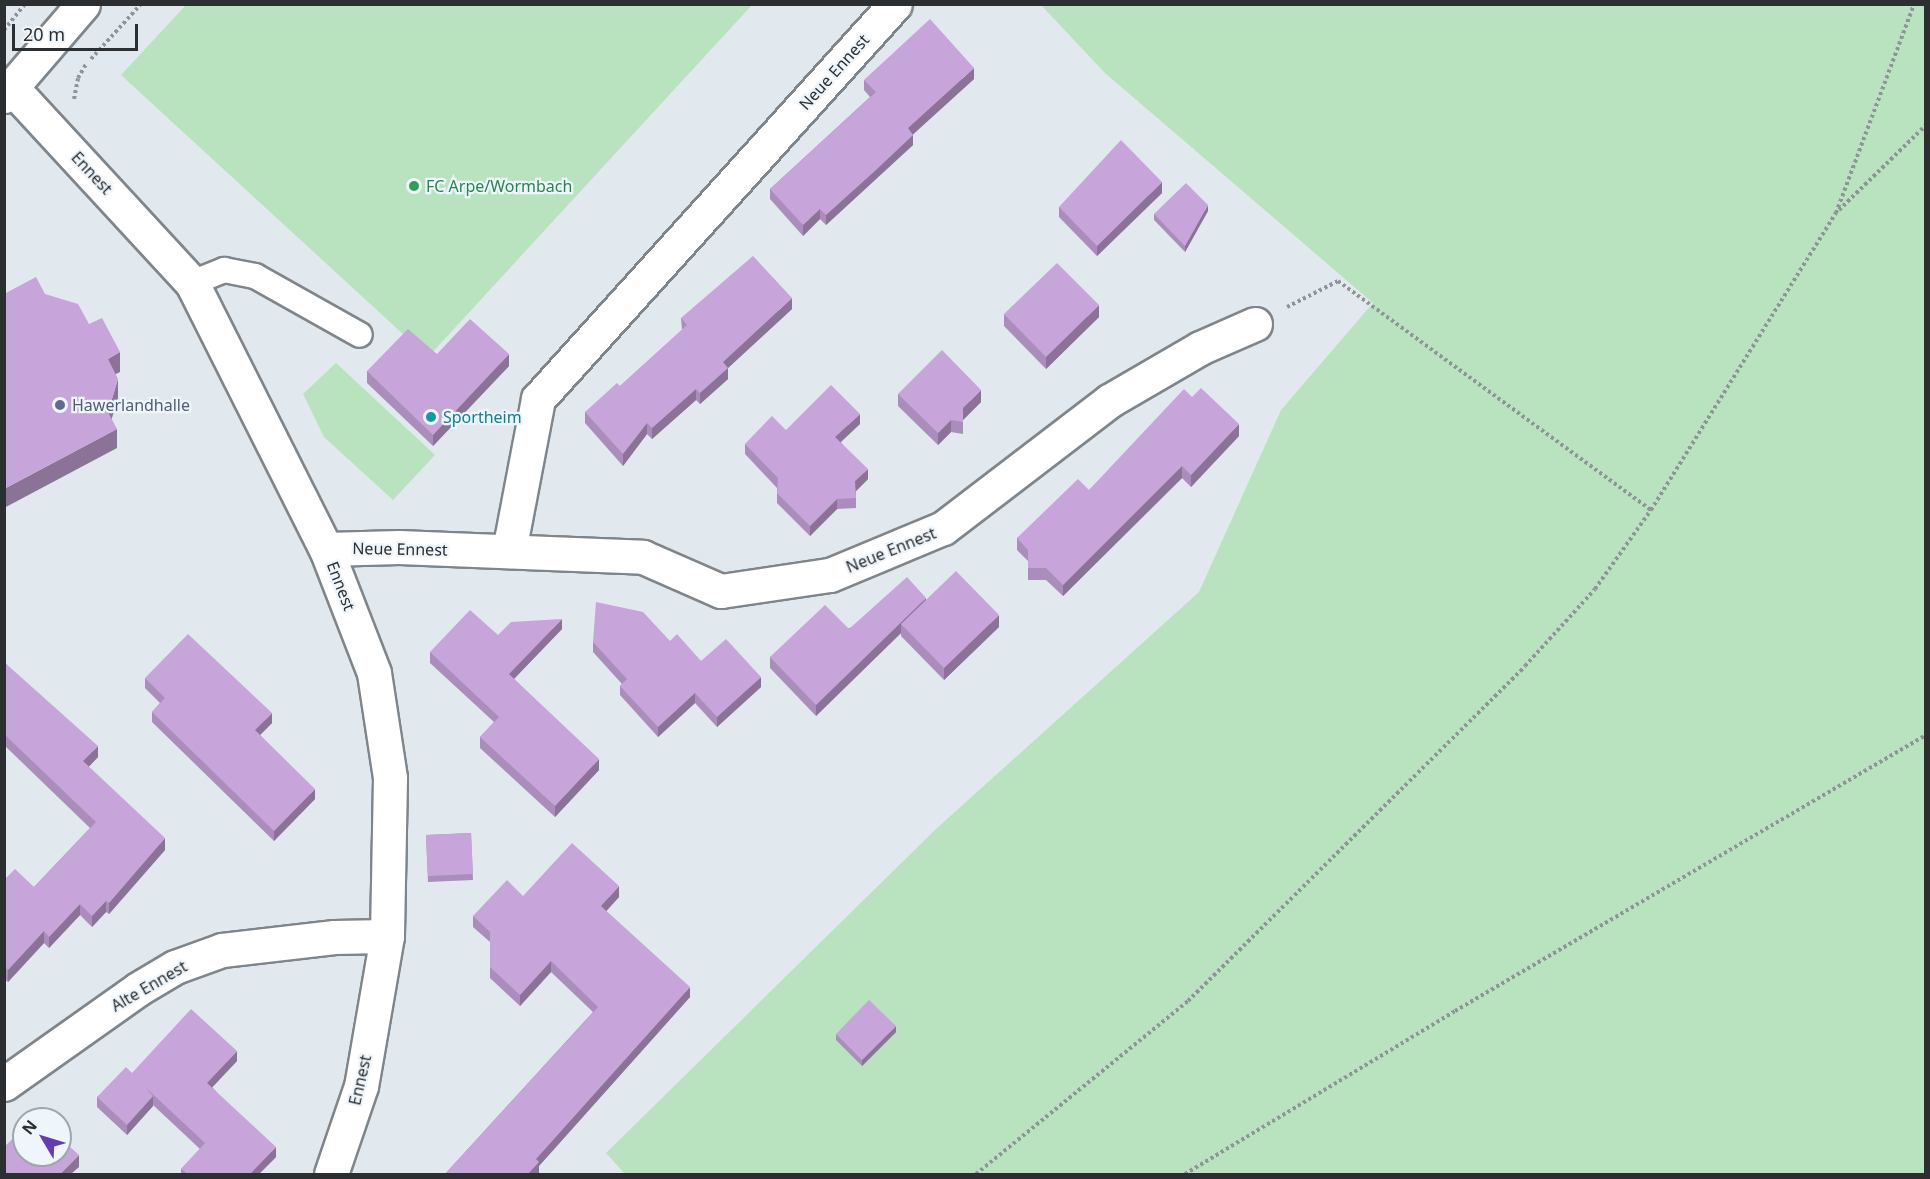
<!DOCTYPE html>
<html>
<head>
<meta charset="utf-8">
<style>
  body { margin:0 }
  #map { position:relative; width:1930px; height:1179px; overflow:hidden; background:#e1e8ee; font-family:"Noto Sans",sans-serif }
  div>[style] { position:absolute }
  .green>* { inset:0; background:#b9e3bf }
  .path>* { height:4px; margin-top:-2px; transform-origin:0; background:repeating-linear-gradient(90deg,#8f9498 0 3px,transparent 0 6px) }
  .roads { filter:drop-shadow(2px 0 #7f868b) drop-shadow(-2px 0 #7f868b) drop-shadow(0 2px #7f868b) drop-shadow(0 -2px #7f868b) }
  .service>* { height:24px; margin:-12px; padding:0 12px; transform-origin:12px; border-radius:12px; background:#fff }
  .minor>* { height:33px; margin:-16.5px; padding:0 16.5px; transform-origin:16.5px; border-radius:16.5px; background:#fff }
  .tertiary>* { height:33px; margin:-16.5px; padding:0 16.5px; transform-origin:16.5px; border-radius:16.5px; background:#fff }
  .wall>* { inset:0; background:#ab8dbb }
  .shaded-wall>* { inset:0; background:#8b7398 }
  .building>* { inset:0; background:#c7a4d9 }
  .dots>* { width:16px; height:16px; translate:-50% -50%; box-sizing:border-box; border:3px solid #eef5fb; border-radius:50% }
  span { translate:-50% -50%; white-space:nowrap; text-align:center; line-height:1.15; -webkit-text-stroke:4.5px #eef5fb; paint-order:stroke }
  .street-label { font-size:16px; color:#2c2f31 }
  .leisure-label { font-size:16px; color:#27864d }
  .left { translate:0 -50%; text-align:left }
  .service-label { font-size:16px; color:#4e5e75 }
  .culture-label { font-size:16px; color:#0d838f }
  .frame { position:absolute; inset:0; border:6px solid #2c2f31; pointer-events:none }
  .north { position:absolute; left:12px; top:1107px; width:60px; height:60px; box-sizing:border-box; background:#eef5fb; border:2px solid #a0a6aa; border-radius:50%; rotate:308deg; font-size:16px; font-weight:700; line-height:24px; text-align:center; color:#2c2f31 }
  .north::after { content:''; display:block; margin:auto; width:21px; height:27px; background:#623db5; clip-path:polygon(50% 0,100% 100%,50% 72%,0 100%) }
  .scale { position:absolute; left:12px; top:24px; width:126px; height:27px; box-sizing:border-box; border:3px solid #2c2f31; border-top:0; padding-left:8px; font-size:18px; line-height:21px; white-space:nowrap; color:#2c2f31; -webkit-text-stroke:4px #eef5fb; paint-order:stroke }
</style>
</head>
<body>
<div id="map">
  <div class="green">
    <i style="clip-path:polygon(186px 5px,752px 5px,428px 357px,121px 75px)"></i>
    <i style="clip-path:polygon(1041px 5px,1925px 5px,1925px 1174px,625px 1174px,606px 1153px,936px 829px,1199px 592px,1281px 410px,1373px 303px,1105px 73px)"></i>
    <i style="clip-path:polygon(336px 363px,435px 455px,393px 500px,324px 437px,303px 394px)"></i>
  </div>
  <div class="path">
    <i style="left:4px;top:30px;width:33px;rotate:-51deg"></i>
    <i style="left:91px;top:59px;width:74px;rotate:-47.7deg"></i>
    <i style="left:74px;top:99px;width:21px;rotate:-79deg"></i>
    <i style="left:78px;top:78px;width:16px;rotate:-60deg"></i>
    <i style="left:1839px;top:210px;width:122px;rotate:-44.3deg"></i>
    <i style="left:1287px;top:307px;width:57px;rotate:-27deg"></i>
    <i style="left:1338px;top:281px;width:388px;rotate:36.2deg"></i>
    <i style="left:976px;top:1174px;width:274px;rotate:-39.2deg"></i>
    <i style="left:1188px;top:1001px;width:475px;rotate:-44.8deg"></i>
    <i style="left:1525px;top:666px;width:104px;rotate:-47.7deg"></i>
    <i style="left:1595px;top:589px;width:97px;rotate:-54.7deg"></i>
    <i style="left:1651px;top:510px;width:350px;rotate:-58.1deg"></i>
    <i style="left:1836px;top:213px;width:223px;rotate:-69.5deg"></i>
    <i style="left:1185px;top:1174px;width:315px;rotate:-31.1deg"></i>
    <i style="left:1455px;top:1011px;width:546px;rotate:-30.37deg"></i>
  </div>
  <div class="roads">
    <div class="service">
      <i style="left:192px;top:283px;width:35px;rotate:-22deg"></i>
      <i style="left:224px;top:270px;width:32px;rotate:11deg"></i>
      <i style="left:255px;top:276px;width:120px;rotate:29.3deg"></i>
    </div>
    <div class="minor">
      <i style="left:12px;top:88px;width:265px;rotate:47.3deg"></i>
      <i style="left:192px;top:283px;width:298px;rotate:63.3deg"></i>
      <i style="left:326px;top:549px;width:133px;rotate:68.8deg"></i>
      <i style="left:374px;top:673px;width:106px;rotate:81.3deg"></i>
      <i style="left:390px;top:778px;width:158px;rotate:91.1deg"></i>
      <i style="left:387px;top:936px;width:152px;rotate:99.8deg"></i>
      <i style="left:361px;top:1086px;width:93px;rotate:108.8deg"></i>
      <i style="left:326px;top:549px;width:73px;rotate:-1.6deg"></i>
      <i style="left:399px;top:547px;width:244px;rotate:2.3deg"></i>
      <i style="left:643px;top:557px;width:85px;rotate:23.6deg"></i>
      <i style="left:721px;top:591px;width:110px;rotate:-8.4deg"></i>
      <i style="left:830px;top:575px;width:122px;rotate:-22.6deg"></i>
      <i style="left:943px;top:528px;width:209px;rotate:-37.4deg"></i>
      <i style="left:1109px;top:401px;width:105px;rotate:-30.2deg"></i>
      <i style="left:1200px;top:348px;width:60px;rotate:-23.6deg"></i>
      <i style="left:509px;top:551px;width:155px;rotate:-79.2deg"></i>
      <i style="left:538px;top:399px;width:532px;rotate:-47.89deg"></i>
      <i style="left:4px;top:1084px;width:164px;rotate:-35.3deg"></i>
      <i style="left:138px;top:989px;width:43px;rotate:-30.7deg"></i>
      <i style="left:175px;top:967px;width:50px;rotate:-19.9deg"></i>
      <i style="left:222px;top:950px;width:113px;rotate:-6.6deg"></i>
      <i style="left:334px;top:937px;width:53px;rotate:-1.1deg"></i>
    </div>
    <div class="tertiary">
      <i style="left:4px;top:96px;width:121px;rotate:-49.3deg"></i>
    </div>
  </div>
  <div class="wall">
    <i style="clip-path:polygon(974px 79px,913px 134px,913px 145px,826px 225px,820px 219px,803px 236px,770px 199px,770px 189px,870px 97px,864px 90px,864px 80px)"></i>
    <i style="clip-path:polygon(1162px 193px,1097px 256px,1059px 217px,1059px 207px)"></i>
    <i style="clip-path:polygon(1208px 211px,1185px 252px,1154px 220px,1154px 214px)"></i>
    <i style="clip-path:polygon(792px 309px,728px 368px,728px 379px,700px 404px,696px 400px,652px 439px,647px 434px,623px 466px,585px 423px,585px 412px,620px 386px,682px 330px,681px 318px)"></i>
    <i style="clip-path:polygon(1004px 314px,1099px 317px,1046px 369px,1004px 326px)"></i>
    <i style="clip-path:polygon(437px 354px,509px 366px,433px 446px,367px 383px,367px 371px)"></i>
    <i style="clip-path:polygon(898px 394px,981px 402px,963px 420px,963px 434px,951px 432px,938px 445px,898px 406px)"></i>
    <i style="clip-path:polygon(1192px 397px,1239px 436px,1191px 487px,1182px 478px,1063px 596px,1046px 580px,1028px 580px,1028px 561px,1017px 550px,1017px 538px,1089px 490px)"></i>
    <i style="clip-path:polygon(860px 424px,841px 442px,868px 479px,856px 491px,856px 508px,837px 509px,810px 536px,777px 503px,777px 488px,745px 454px,745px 444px,786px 430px)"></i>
    <i style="clip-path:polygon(926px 600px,999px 627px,944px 680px,901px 636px,901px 633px,816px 716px,770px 668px,770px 657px)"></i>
    <i style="clip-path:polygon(562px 629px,514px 679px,599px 770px,555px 817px,480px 748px,480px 737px,494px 722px,430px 663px,430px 652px,498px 635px)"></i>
    <i style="clip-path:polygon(670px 641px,701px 661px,761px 687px,717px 727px,695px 703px,658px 737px,620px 695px,620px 686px,622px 684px,593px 652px,593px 642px)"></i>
    <i style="clip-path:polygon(4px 662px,98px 757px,88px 767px,165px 850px,109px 914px,106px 912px,92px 927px,80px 915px,49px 948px,44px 943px,8px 982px,4px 979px,4px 880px,34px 887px,90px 828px,4px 745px)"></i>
    <i style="clip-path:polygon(145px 678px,272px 723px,260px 735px,315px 799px,274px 841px,152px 722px,152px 712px,160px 703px,145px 688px)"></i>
    <i style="clip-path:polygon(471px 833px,473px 880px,428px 882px,426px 835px)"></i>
    <i style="clip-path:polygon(523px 896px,619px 897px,606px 911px,690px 997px,539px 1166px,539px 1173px,538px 1174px,445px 1174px,593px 1012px,551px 972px,520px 1006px,490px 978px,490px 942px,473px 927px,473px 916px)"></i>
    <i style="clip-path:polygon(896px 1032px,862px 1066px,836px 1040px,836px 1034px)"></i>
    <i style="clip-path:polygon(237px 1061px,212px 1087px,276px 1157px,259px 1174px,181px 1174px,181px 1169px,200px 1149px,153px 1105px,153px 1106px,127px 1135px,97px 1107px,97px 1097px,132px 1073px)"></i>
  </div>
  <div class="shaded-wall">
    <i style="clip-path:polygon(974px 68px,974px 79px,908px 139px,908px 128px)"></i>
    <i style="clip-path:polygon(913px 135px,913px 145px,826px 225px,826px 215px)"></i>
    <i style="clip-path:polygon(1162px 182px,1162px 193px,1097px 256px,1097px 246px)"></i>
    <i style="clip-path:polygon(1208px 205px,1208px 211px,1185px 252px,1185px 246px)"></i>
    <i style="clip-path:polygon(820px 209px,820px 219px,803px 236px,803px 225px)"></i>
    <i style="clip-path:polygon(792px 298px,792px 309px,728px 368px,728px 379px,700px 404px,700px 393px,723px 362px)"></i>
    <i style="clip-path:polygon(1099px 305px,1099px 317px,1046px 369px,1046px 357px)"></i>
    <i style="clip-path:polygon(120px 352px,120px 372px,108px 378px,108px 359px)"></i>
    <i style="clip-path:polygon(509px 354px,509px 366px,433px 446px,433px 435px)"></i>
    <i style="clip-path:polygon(118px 379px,118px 398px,108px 431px,108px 412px)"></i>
    <i style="clip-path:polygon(696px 389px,696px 400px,652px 439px,652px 428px)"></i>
    <i style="clip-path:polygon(981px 390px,981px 402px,963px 420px,963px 408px)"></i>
    <i style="clip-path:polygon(860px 414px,860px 424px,835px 447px,835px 437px)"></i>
    <i style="clip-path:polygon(951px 420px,951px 432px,938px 445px,938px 433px)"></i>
    <i style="clip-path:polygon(647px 423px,647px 434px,623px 466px,623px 454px)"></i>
    <i style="clip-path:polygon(1239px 424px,1239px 436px,1191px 487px,1191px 475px)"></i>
    <i style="clip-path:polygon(117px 429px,117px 448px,4px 508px,4px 489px)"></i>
    <i style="clip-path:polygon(1182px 466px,1182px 478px,1063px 596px,1063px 585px)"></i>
    <i style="clip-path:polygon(868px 469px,868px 479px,855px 492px,855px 481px)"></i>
    <i style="clip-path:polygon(837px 499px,837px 509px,810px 536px,810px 526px)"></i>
    <i style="clip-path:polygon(926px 598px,926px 609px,901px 624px,901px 633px,816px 716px,816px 705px)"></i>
    <i style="clip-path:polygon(999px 615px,999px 627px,944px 680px,944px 668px)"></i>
    <i style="clip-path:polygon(562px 619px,562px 629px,509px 684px,509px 674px)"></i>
    <i style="clip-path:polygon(761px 677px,761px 687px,717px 727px,717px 717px)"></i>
    <i style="clip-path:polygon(695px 693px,695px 703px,658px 737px,658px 727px)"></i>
    <i style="clip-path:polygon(272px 713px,272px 723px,255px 740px,255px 730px)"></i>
    <i style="clip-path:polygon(98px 746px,98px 757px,83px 773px,83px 761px)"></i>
    <i style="clip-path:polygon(599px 759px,599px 770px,555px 817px,555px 806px)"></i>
    <i style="clip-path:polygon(315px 789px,315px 799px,274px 841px,274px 831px)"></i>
    <i style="clip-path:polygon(165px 838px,165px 850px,109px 914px,109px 903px)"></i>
    <i style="clip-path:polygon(619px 886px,619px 897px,601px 917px,601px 906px)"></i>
    <i style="clip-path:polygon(106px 901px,106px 912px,92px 927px,92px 916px)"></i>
    <i style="clip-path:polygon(80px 904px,80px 915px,49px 948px,49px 937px)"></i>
    <i style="clip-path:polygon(44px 931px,44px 943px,8px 982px,8px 970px)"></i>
    <i style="clip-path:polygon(551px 961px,551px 972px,520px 1006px,520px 995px)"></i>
    <i style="clip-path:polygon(690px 987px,690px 997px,539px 1166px,539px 1173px,538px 1174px,528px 1174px,536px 1159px)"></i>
    <i style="clip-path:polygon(896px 1026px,896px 1032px,862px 1066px,862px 1060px)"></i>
    <i style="clip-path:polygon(237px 1051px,237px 1061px,207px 1093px,207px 1083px)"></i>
    <i style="clip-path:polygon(153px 1096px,153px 1106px,127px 1135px,127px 1125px)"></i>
    <i style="clip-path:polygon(276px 1147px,276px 1157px,259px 1174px,250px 1174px)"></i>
    <i style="clip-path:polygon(79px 1155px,79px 1167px,71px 1174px,60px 1174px)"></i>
  </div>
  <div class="building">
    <i style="clip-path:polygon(930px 19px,974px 68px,908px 128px,913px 135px,876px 170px,826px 215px,820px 209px,803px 225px,770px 189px,876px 92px,864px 80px)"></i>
    <i style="clip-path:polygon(1121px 140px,1162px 182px,1097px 246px,1059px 207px)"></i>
    <i style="clip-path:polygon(1186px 183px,1208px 205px,1185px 246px,1154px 214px)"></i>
    <i style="clip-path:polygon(753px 256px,792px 298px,723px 362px,728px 368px,700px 393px,696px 389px,652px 428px,647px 423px,623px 454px,585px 412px,617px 383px,620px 386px,687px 325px,681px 318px)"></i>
    <i style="clip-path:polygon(1057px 263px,1099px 305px,1046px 357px,1004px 314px)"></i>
    <i style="clip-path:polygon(36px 277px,45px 294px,78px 304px,89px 324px,102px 318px,120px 352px,108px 359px,118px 379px,108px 412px,117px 429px,4px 489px,4px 294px)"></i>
    <i style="clip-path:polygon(470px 319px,509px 354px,433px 435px,367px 371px,408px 329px,437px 354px)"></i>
    <i style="clip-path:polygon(942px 350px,981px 390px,963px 408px,963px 422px,951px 420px,938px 433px,898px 394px)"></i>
    <i style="clip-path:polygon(831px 385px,860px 414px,835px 437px,868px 469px,855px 481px,856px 498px,837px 499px,810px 526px,777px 493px,778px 478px,745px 444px,772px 416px,786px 430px)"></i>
    <i style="clip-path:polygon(1201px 388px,1239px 424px,1191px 475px,1182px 466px,1063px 585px,1046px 568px,1028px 568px,1028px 550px,1017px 538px,1078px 479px,1089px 490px,1184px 389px,1192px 397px)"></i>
    <i style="clip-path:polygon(956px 571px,999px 615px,944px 668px,901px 624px)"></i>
    <i style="clip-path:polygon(907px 577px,926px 598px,816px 705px,770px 657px,825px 605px,849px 629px)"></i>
    <i style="clip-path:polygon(596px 602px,643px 612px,670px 641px,677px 634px,701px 661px,726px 639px,761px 677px,717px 717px,695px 693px,658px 727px,620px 686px,627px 679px,593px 642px)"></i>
    <i style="clip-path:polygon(470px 610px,498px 635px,511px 622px,562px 619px,509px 674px,599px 759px,555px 806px,480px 737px,499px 717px,430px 652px)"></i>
    <i style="clip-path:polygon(188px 634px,272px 713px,255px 730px,315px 789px,274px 831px,152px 712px,165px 698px,145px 678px)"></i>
    <i style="clip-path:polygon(4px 662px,98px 746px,83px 761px,165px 838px,109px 903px,106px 901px,92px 916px,80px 904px,49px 937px,44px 931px,8px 970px,4px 967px,4px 880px,15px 869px,34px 887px,96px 822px,4px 734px)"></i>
    <i style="clip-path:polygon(471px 833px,473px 874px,428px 876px,426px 835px)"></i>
    <i style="clip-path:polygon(572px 843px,619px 886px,601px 906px,690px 987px,536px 1159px,539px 1162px,528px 1174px,445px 1174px,598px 1007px,551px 961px,520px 995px,490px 967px,490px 932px,473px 916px,507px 880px,523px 896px)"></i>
    <i style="clip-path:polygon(869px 1000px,896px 1026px,862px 1060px,836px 1034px)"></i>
    <i style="clip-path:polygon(191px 1009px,237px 1051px,207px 1083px,276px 1147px,250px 1174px,188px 1174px,181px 1169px,205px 1143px,144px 1086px,153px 1096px,127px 1125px,97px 1097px,126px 1067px,132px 1073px)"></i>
    <i style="clip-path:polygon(24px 1128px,24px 1155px,60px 1155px,60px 1138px,79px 1155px,60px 1174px,4px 1174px,4px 1147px)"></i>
  </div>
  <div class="dots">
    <i style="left:414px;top:186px;background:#2e9e5b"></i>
    <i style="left:60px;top:405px;background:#5c6f8a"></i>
    <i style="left:431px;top:417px;background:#0f9aa8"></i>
  </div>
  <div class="street-label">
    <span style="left:834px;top:72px;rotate:-48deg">Neue Ennest</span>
    <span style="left:92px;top:173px;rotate:47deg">Ennest</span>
    <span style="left:400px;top:549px;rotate:1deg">Neue Ennest</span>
    <span style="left:891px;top:550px;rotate:-22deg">Neue Ennest</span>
    <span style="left:341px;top:586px;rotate:69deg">Ennest</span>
    <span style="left:149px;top:986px;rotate:-30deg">Alte Ennest</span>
    <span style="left:360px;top:1080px;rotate:-77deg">Ennest</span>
  </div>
  <div class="leisure-label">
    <span class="left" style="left:426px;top:186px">FC Arpe/Wormbach</span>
  </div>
  <div class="service-label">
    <span class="left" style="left:72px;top:405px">Hawerlandhalle</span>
  </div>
  <div class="culture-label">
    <span class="left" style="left:443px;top:417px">Sportheim</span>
  </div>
  <div class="frame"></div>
  <div class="north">N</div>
  <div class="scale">20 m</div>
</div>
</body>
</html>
